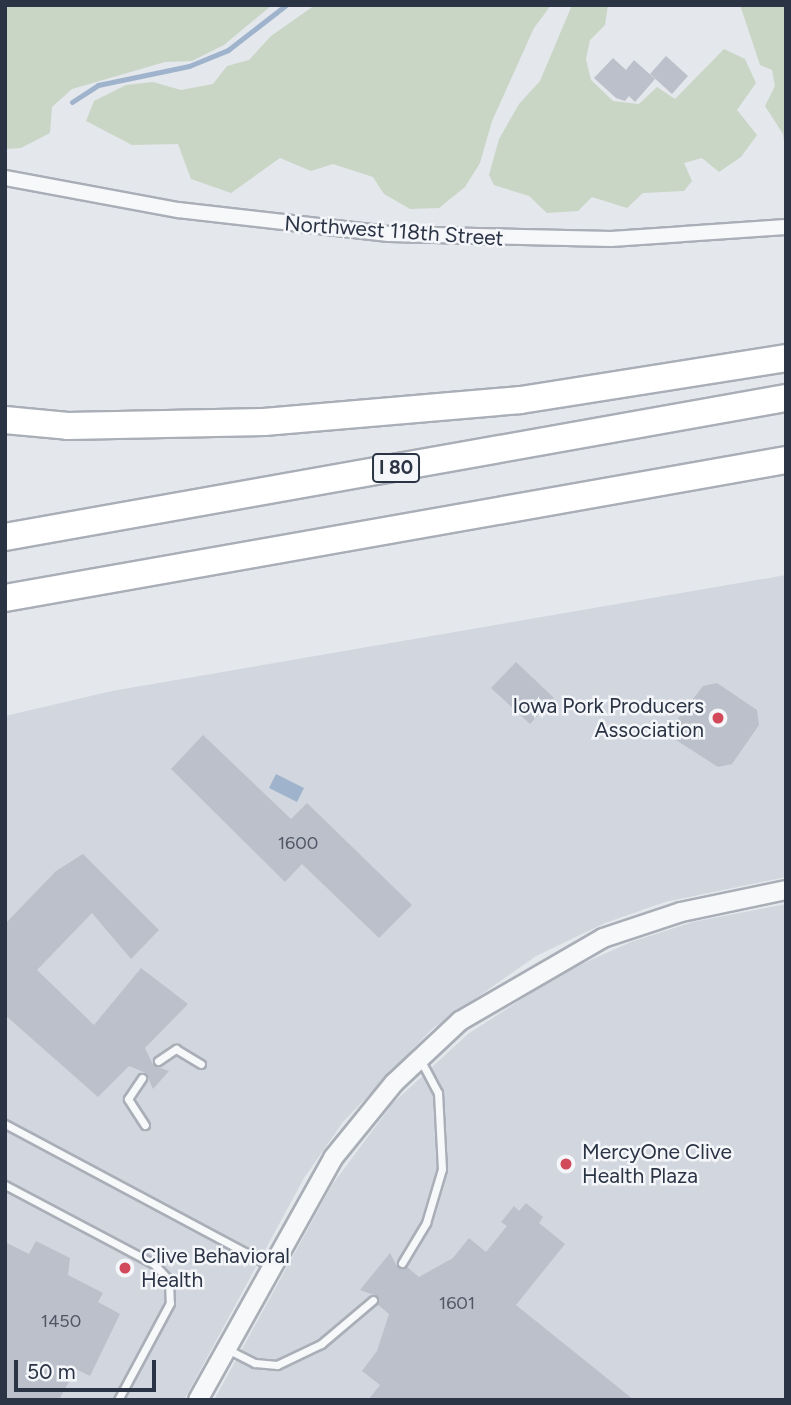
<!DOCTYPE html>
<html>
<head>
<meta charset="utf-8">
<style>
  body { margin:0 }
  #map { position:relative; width:791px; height:1405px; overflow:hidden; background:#e4e7ec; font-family:Figtree,sans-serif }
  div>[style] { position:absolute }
  .built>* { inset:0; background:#d2d6de }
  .green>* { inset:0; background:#c9d6c5 }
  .water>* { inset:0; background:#9fb4cc }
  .stream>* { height:5px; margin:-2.5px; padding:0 2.5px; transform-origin:2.5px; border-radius:2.5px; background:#9fb4cc }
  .building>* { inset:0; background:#bbc0ca }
  .roads { filter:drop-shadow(2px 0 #a9aeb7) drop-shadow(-2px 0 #a9aeb7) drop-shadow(0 2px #a9aeb7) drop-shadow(0 -2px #a9aeb7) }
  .service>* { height:7px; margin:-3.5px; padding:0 3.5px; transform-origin:3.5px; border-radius:3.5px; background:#f7f8fa }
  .minor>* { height:14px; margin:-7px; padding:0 7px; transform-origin:7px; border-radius:7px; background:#f7f8fa }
  .tertiary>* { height:18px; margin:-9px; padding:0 9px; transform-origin:9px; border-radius:9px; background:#f7f8fa }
  .motorway>* { height:26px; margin:-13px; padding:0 13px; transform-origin:13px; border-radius:13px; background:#fff }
  .dots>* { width:19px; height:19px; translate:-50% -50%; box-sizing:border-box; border:4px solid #f4f6f9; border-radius:50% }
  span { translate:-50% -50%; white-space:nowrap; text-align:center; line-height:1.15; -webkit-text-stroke:5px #f4f6f9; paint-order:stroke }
  .number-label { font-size:18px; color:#4f5766 }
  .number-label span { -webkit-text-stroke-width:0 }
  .shield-label span { padding:2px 5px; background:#f4f6f9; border:2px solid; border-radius:5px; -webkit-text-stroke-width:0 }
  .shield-label { font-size:19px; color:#2b3445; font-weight:700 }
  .street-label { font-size:21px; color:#2b3445 }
  .poi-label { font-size:21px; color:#2b3445 }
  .right { translate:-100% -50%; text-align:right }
  .left { translate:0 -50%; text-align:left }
  .frame { position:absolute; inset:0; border:7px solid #2b3445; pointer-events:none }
  .scale { position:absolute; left:14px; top:1360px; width:142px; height:32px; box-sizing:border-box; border:4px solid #2b3445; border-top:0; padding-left:9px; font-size:21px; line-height:24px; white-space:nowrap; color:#2b3445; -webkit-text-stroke:5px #f4f6f9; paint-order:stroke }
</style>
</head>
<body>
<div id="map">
  <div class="built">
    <i style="clip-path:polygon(786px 575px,786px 877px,665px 902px,605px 923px,536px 956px,432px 1029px,343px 1122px,304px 1178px,184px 1400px,5px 1400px,5px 716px,112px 691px)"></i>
    <i style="clip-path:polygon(786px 904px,786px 1400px,214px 1400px,332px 1185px,393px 1103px,468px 1034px,562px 973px,631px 942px,693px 922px)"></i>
  </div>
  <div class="green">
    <i style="clip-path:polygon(5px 5px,272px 5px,224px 45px,192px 61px,165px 62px,72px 89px,52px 107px,50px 133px,21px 148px,5px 149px)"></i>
    <i style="clip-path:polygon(315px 5px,551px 5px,534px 28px,492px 121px,480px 163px,465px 187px,439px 208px,410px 209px,384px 194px,373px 177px,333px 164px,311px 171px,280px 158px,231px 193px,191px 179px,178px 144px,132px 145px,86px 121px,94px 101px,126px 85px,153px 82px,181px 90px,213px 84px,227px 66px,249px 60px,271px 36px)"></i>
    <i style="clip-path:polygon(572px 5px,608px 5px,605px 25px,590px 40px,586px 59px,591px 80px,613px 101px,639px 104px,657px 87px,675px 99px,724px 49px,745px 59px,756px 83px,737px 110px,757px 135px,741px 157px,719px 172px,702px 158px,684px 163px,692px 181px,684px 191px,643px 193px,627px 208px,592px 197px,578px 211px,547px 213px,529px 196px,494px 185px,489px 175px,499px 139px,519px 104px,540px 81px)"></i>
    <i style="clip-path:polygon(740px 5px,786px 5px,786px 158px,783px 134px,765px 106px,775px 86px,772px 70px,760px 65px)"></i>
  </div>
  <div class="water">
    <i style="clip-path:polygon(276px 774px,304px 788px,297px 802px,269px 788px)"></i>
  </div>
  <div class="stream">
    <i style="left:72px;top:102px;width:31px;rotate:-33deg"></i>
    <i style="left:98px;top:85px;width:93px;rotate:-11.8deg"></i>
    <i style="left:189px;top:66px;width:42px;rotate:-22.3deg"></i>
    <i style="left:228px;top:50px;width:73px;rotate:-37.8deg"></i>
  </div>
  <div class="building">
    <i style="clip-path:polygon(666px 56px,688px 76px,672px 94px,650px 74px)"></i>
    <i style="clip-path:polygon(613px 58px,626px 70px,634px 60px,655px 79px,635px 102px,629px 96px,625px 101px,616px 98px,594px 78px)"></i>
    <i style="clip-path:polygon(516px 662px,554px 698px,530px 724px,491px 688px)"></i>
    <i style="clip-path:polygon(717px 683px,757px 710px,759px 725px,732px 764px,718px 767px,676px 740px,673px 725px,703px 686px)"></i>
    <i style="clip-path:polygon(203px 735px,291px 819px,307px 803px,412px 905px,379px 938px,302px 864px,285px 882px,171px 769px)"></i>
    <i style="clip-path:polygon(83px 854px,159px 930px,131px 959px,92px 913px,37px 970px,94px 1025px,141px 968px,188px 1004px,145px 1048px,153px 1065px,169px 1071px,153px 1089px,146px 1073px,129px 1066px,98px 1097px,5px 1015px,5px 924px,56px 871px)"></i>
    <i style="clip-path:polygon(526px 1203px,543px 1217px,539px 1223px,565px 1244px,516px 1305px,634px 1400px,368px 1400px,380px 1385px,362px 1371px,377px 1351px,389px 1314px,377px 1304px,377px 1296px,360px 1290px,390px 1253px,398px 1268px,407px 1267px,419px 1277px,453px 1258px,469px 1238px,486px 1252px,507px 1226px,501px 1222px,514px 1206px,519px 1211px)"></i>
    <i style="clip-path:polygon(36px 1241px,70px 1258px,68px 1275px,103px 1293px,98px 1302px,120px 1314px,90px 1376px,76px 1369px,60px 1398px,5px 1400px,5px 1242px,29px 1254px)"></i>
  </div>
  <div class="roads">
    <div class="service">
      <i style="left:158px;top:1061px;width:22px;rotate:-34deg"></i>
      <i style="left:176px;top:1049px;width:29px;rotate:31deg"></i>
      <i style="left:142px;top:1078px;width:25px;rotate:124deg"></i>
      <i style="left:128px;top:1099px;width:31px;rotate:57deg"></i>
      <i style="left:5px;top:1124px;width:299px;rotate:28.1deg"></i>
      <i style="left:5px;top:1185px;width:169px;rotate:27.9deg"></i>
      <i style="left:154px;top:1264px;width:22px;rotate:47deg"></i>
      <i style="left:169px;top:1280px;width:23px;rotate:88deg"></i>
      <i style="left:170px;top:1303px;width:110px;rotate:118.2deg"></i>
      <i style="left:402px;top:1263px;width:47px;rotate:-59deg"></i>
      <i style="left:426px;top:1223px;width:56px;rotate:-73.5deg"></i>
      <i style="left:442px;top:1169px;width:76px;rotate:-93deg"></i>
      <i style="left:438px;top:1093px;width:36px;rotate:-118deg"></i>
      <i style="left:229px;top:1350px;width:29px;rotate:27deg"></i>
      <i style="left:255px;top:1363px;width:22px;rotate:5deg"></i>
      <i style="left:277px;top:1365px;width:49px;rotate:-25.5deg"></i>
      <i style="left:321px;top:1344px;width:68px;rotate:-40.2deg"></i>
    </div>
    <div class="minor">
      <i style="left:5px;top:178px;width:176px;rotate:10.5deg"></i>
      <i style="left:178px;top:210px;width:212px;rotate:6.5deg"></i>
      <i style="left:389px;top:234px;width:222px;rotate:1.3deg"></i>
      <i style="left:611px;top:239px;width:175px;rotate:-3.9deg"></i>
    </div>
    <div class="tertiary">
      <i style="left:198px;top:1400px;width:277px;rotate:-60.8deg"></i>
      <i style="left:333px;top:1158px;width:97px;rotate:-50.9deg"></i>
      <i style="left:394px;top:1083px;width:91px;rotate:-43.2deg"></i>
      <i style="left:460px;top:1021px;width:165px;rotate:-30.1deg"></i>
      <i style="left:603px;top:938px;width:82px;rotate:-18.4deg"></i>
      <i style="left:681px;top:912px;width:107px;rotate:-11.8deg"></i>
    </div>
    <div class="motorway">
      <i style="left:5px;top:420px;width:63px;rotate:5.4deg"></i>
      <i style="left:68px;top:426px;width:196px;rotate:-1.2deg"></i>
      <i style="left:264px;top:422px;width:258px;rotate:-4.9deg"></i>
      <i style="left:521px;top:400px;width:268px;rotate:-9deg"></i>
      <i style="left:5px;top:537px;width:793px;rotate:-10.09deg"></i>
      <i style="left:5px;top:598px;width:793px;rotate:-10.02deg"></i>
    </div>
  </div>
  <div class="dots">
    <i style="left:718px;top:718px;background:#d1495b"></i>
    <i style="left:566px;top:1164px;background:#d1495b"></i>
    <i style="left:125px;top:1268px;background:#d1495b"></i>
  </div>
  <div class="number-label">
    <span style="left:298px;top:843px">1600</span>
    <span style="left:457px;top:1303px">1601</span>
    <span style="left:61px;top:1321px">1450</span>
  </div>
  <div class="shield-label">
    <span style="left:396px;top:468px">I 80</span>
  </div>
  <div class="street-label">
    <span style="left:394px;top:231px;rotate:4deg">Northwest 118th Street</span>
  </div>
  <div class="poi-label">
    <span class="right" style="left:704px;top:718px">Iowa Pork Producers<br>Association</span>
    <span class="left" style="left:582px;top:1164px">MercyOne Clive<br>Health Plaza</span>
    <span class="left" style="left:141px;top:1268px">Clive Behavioral<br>Health</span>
  </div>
  <div class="frame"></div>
  <div class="scale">50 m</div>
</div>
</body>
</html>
